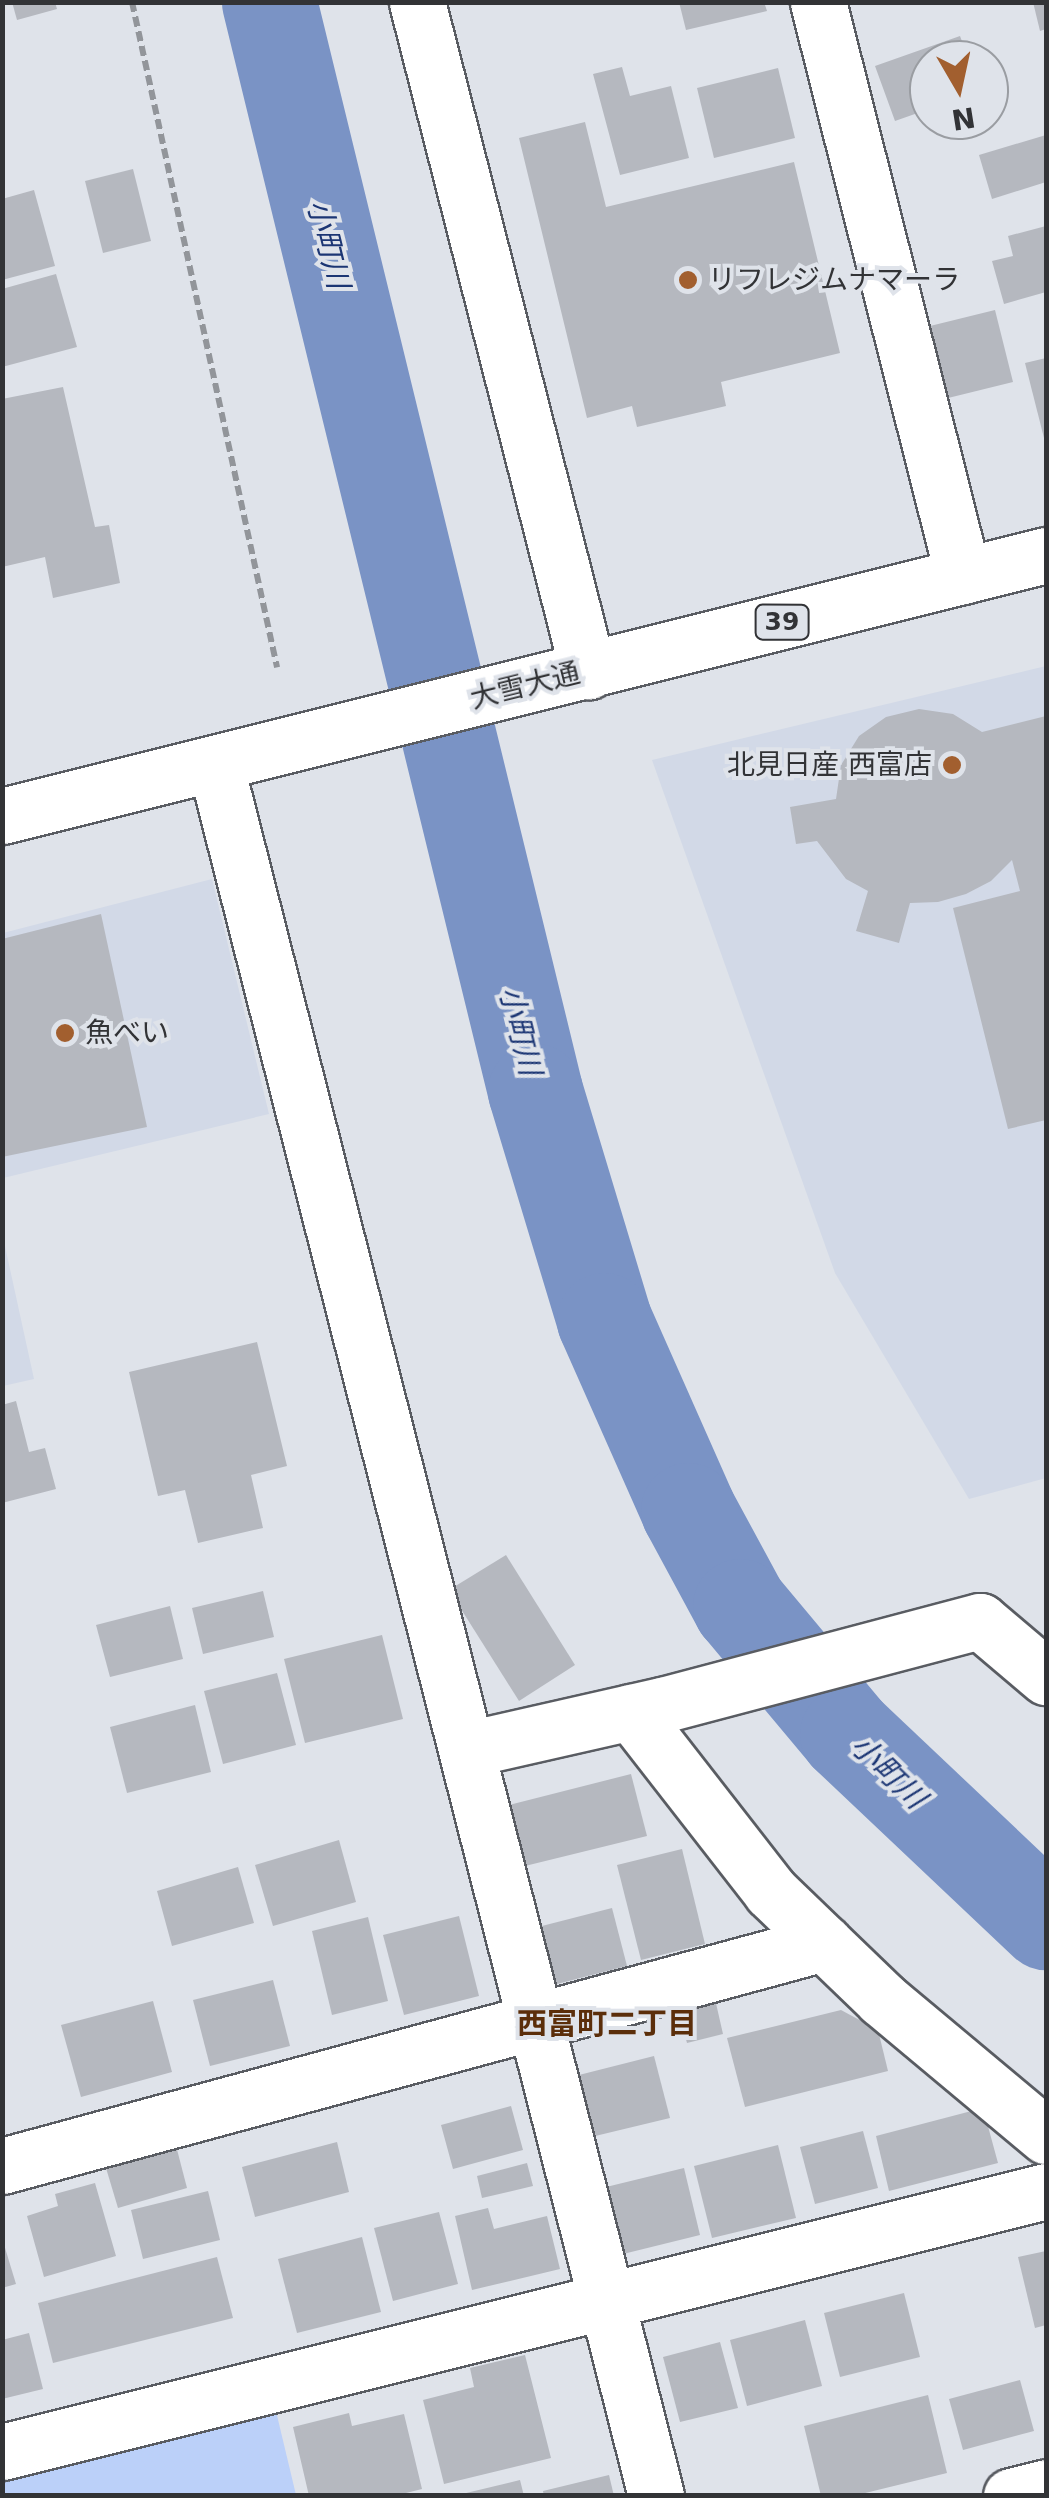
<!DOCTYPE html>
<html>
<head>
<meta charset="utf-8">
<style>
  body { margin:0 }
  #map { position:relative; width:1049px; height:2498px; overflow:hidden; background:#dfe3ea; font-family:"DejaVu Sans","Noto Sans JP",sans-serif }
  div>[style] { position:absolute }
  .built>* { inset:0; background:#d2d9e7 }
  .green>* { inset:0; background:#bbd0f9 }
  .river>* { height:95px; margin:-47.5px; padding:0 47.5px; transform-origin:47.5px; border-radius:47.5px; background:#7a93c5 }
  .building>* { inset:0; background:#b5b8bf }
  .path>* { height:6px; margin-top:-3px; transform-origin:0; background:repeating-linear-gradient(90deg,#92959a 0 10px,transparent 0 15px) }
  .roads { filter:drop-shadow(2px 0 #595c62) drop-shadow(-2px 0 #595c62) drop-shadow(0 2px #595c62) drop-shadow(0 -2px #595c62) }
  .street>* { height:55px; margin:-27.5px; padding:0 27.5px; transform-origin:27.5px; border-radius:27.5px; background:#fff }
  .highway>* { height:55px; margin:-27.5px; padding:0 27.5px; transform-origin:27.5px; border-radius:27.5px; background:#fff }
  .dots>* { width:28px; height:28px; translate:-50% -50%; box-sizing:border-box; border:5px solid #dfe3ea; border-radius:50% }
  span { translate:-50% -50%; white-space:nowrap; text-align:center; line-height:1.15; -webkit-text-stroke:8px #dfe3ea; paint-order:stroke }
  .shield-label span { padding:2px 8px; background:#dfe3ea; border:2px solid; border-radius:8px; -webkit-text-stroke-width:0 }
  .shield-label { font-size:25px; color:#323336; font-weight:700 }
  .poi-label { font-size:28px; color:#323336 }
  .left { translate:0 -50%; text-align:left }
  .right { translate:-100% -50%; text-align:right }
  .street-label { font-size:28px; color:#323336 }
  .water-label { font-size:30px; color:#1c3674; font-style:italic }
  .neighbourhood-label { font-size:30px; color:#5b2e0a; font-weight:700 }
  .frame { position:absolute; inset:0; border:5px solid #323336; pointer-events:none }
  .north { position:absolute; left:909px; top:40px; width:100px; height:100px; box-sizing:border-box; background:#dfe3ea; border:2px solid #9a9da2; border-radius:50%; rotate:171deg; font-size:28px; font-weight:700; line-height:40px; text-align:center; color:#323336 }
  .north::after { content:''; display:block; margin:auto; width:35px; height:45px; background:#a25f2f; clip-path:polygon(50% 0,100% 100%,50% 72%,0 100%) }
</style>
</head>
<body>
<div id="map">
  <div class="built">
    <i style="clip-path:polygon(1046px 666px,1046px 1478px,969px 1499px,835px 1273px,652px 760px)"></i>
    <i style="clip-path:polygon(212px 879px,269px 1114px,3px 1178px,3px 933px)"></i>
    <i style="clip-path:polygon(3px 1237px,34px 1379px,3px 1386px,2px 1386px)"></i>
  </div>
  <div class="green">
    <i style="clip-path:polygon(275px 2407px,296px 2495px,3px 2495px,2px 2473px)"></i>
  </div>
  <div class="river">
    <i style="left:269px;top:2px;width:1121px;rotate:76.27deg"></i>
    <i style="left:535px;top:1091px;width:239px;rotate:73.2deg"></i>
    <i style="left:604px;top:1320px;width:208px;rotate:66.1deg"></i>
    <i style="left:688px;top:1510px;width:109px;rotate:61.6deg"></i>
    <i style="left:740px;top:1606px;width:167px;rotate:50.1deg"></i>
    <i style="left:847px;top:1734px;width:274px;rotate:43.4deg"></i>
  </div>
  <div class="building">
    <i style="clip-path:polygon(12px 2px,55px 2px,57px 9px,17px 20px)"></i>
    <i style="clip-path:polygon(679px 2px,764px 2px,767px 11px,686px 30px)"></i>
    <i style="clip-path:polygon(1033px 2px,1046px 2px,1046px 29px,1040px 31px)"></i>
    <i style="clip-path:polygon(960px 36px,969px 60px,929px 60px,929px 109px,895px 121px,875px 66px)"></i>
    <i style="clip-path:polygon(622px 67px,630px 96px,671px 86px,689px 158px,620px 175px,593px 74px)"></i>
    <i style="clip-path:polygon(778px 68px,795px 138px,714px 158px,697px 88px)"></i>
    <i style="clip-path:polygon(585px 122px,606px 207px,794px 162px,840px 353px,721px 382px,726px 406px,637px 427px,632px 406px,587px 418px,519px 138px)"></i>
    <i style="clip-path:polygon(1046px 135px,1046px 182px,992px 199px,979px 155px)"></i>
    <i style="clip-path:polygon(133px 169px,151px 241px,103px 253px,85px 181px)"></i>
    <i style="clip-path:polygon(34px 190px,55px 266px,2px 280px,2px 199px)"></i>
    <i style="clip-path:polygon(1046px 226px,1046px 292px,1004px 304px,992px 261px,1013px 256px,1008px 236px)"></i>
    <i style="clip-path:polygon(56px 274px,77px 347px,2px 367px,2px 289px)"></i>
    <i style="clip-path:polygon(995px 310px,1013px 382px,944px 399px,926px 327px)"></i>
    <i style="clip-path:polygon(1046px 358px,1046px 442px,1045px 442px,1025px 363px)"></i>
    <i style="clip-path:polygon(63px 387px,95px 527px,109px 525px,120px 583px,53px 598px,45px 557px,2px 567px,2px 399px)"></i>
    <i style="clip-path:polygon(919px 709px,953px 714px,982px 732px,1046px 716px,1046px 1120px,1008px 1129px,953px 908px,1020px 891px,1012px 860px,991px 881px,966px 894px,938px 902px,910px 903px,899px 943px,856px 931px,868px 891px,846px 879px,817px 841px,796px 844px,790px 807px,836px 799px,841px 765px,859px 736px,886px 717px)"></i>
    <i style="clip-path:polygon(101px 914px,147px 1127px,2px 1157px,2px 939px)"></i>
    <i style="clip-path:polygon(257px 1342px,287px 1466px,251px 1475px,263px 1528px,198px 1543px,185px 1490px,158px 1496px,129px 1372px)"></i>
    <i style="clip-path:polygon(16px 1401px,29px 1452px,45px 1448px,56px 1489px,2px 1503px,2px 1405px)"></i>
    <i style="clip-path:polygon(506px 1555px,575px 1665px,519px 1701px,449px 1590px)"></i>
    <i style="clip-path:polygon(263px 1591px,274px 1637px,203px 1654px,192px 1608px)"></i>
    <i style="clip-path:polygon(170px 1606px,183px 1659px,110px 1677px,96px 1625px)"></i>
    <i style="clip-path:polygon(382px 1635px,403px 1719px,305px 1743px,284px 1659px)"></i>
    <i style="clip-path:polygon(277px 1673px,296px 1745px,223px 1764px,204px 1691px)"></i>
    <i style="clip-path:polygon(195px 1705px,211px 1772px,127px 1793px,110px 1727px)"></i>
    <i style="clip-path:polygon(631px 1774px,647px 1836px,525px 1866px,509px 1805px)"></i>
    <i style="clip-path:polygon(339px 1840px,356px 1902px,273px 1926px,255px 1865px)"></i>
    <i style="clip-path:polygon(682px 1849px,705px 1944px,641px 1960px,617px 1865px)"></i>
    <i style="clip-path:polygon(238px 1867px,254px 1923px,172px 1946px,157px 1891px)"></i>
    <i style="clip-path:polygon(612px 1908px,627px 1966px,553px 1985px,538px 1927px)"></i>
    <i style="clip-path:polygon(459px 1916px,479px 1996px,404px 2015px,383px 1935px)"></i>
    <i style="clip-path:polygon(368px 1917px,388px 2001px,332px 2015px,312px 1931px)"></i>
    <i style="clip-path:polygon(273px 1980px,290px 2046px,210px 2066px,193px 2000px)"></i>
    <i style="clip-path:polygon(715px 1999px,723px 2034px,687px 2043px,678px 2009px)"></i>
    <i style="clip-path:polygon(153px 2001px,172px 2072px,81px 2097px,61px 2025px)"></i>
    <i style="clip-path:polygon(841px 2010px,878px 2030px,888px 2071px,745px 2107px,727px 2038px)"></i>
    <i style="clip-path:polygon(654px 2056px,670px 2118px,591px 2137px,575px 2076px)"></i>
    <i style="clip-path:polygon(511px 2106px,523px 2150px,453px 2169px,441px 2125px)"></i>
    <i style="clip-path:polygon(983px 2108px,998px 2163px,889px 2191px,876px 2136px)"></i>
    <i style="clip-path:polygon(863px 2131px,878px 2188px,815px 2204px,800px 2147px)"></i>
    <i style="clip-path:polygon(174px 2138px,187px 2188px,118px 2208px,103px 2158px)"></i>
    <i style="clip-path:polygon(337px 2142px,349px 2192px,255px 2217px,242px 2167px)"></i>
    <i style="clip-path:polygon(778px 2145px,796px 2218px,712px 2238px,694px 2166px)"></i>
    <i style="clip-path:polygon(527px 2163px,533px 2186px,482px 2198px,477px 2176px)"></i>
    <i style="clip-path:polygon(684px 2168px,700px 2235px,619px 2255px,602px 2188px)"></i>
    <i style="clip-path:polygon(95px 2183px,116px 2256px,44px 2277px,27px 2216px,58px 2206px,55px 2194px)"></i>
    <i style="clip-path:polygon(208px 2191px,220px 2240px,143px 2259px,131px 2210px)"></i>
    <i style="clip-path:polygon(488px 2208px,494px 2229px,547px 2216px,560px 2269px,472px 2290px,455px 2216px)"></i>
    <i style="clip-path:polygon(439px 2212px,458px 2284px,393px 2301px,374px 2228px)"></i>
    <i style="clip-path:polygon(362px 2237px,381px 2312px,297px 2333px,278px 2259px)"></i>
    <i style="clip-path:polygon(2px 2238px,16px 2284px,2px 2288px)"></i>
    <i style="clip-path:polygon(1046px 2251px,1046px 2325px,1035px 2328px,1018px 2257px)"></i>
    <i style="clip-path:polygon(217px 2257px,233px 2318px,53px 2363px,38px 2303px)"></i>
    <i style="clip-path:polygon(904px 2293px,920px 2357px,840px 2377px,824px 2313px)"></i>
    <i style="clip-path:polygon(805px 2320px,822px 2386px,747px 2406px,730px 2340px)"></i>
    <i style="clip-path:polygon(29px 2333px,43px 2389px,2px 2399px,2px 2340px)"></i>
    <i style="clip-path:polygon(720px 2342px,738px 2408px,680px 2422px,663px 2357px)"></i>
    <i style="clip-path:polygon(525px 2355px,551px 2458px,444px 2484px,423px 2400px,474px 2387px,470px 2368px)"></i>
    <i style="clip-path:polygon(1020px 2380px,1034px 2431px,963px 2450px,949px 2399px)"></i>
    <i style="clip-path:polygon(928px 2395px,947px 2473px,853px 2496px,821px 2496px,804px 2426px)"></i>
    <i style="clip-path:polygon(349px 2413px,352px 2426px,404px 2414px,422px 2489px,394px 2496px,309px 2496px,293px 2427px)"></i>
    <i style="clip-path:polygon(609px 2475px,614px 2496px,544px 2496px,543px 2491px)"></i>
    <i style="clip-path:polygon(520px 2480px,524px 2496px,462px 2496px,462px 2494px)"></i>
  </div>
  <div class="path">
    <i style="left:132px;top:2px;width:681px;rotate:77.7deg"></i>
  </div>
  <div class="roads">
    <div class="street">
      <i style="left:417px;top:2px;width:691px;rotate:75.66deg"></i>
      <i style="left:818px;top:2px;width:592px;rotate:75.82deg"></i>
      <i style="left:215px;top:763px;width:1788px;rotate:75.72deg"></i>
      <i style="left:631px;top:1712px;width:228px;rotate:52.1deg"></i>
      <i style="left:771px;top:1892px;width:154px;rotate:43.9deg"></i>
      <i style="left:882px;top:1999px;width:214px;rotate:39.9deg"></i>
      <i style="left:468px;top:1749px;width:199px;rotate:-12.8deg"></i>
      <i style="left:662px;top:1705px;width:329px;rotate:-14.8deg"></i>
      <i style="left:980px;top:1621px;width:87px;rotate:40.3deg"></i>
      <i style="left:2px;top:2166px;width:852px;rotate:-15.18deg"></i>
      <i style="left:2px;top:2452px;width:1076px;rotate:-14.04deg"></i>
      <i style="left:1011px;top:2496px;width:36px;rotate:-14deg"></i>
    </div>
    <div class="highway">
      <i style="left:2px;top:816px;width:1076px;rotate:-14.04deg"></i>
    </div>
  </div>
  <div class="dots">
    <i style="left:688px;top:280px;background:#a25f2f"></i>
    <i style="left:952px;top:765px;background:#a25f2f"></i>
    <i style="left:65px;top:1033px;background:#a25f2f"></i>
  </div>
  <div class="shield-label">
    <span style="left:782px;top:622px">39</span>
  </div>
  <div class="poi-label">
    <span class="left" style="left:708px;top:280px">リフレジムナマーラ</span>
    <span class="right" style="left:932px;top:765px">北見日産 西富店</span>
    <span class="left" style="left:85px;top:1033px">魚べい</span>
  </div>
  <div class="street-label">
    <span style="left:525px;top:686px;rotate:-14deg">大雪大通</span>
  </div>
  <div class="water-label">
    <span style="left:328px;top:244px;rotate:76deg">小町川</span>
    <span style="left:520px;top:1031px;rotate:76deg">小町川</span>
    <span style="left:888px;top:1772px;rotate:44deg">小町川</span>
  </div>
  <div class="neighbourhood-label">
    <span style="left:607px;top:2024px">西富町二丁目</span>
  </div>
  <div class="frame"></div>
  <div class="north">N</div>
</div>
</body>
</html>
